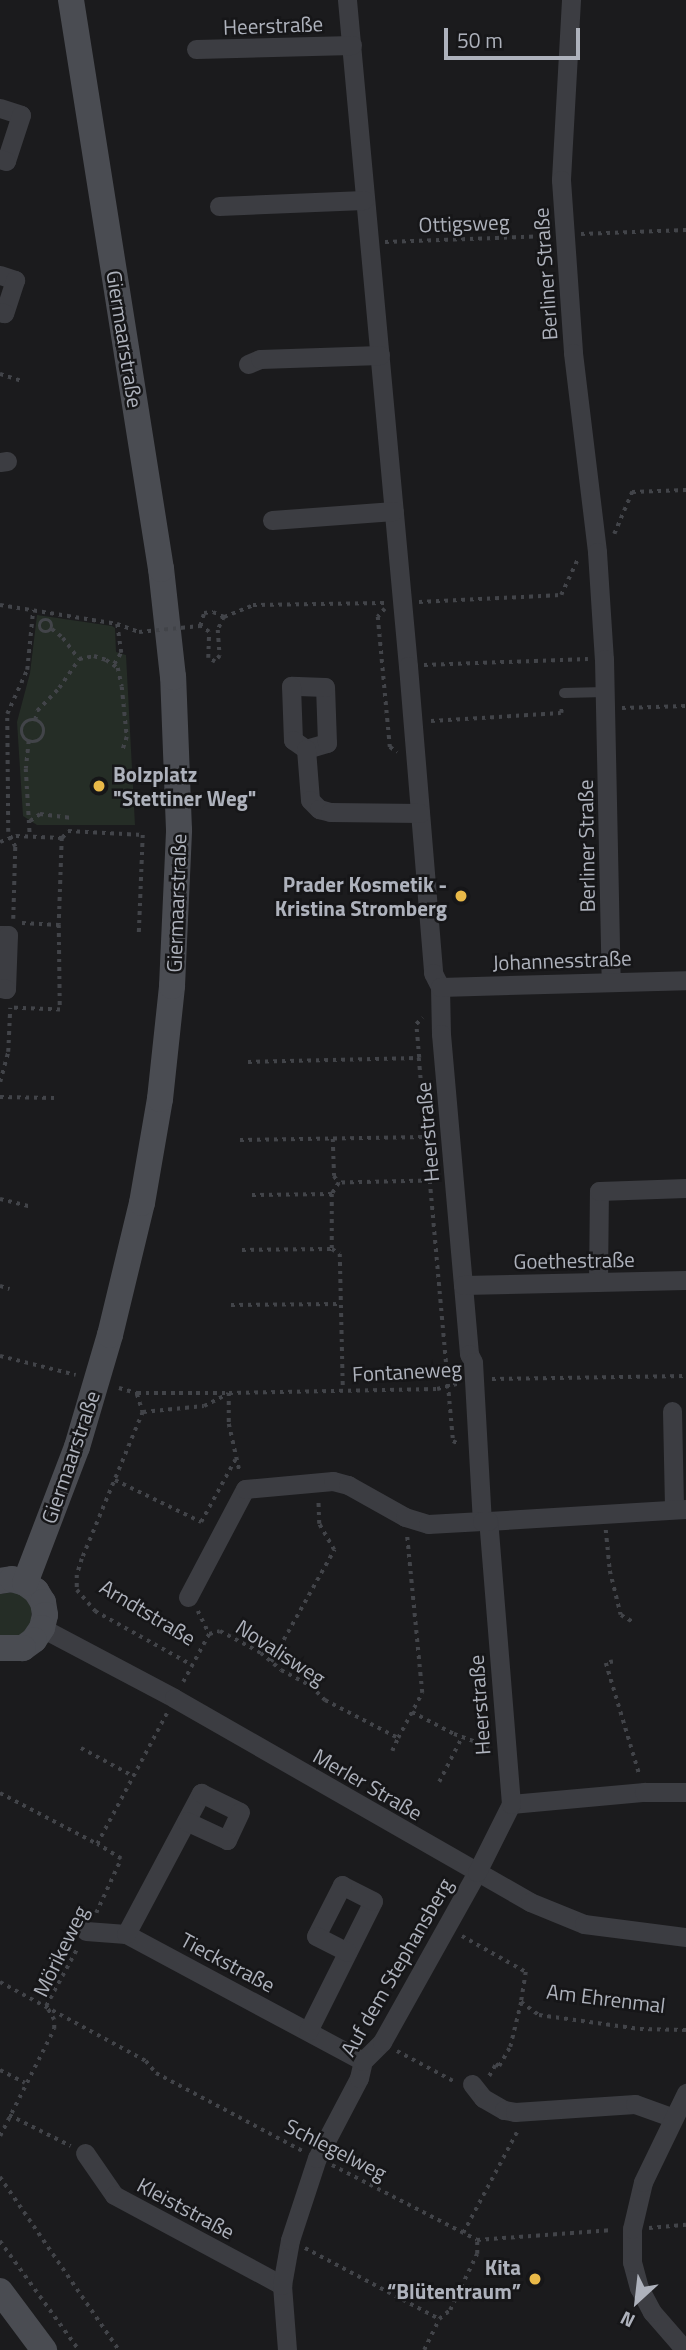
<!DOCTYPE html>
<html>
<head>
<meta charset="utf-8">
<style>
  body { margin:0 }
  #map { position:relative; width:686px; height:2350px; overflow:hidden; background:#1b1b1d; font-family:"Titillium Web",sans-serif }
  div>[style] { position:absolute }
  .green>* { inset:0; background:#252d26 }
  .path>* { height:3.5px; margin-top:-1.75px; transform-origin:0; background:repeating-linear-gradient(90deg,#424449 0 3.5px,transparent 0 8.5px) }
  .path>.ring { margin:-1.75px; padding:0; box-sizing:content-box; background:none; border:3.5px solid #424449; border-radius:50% }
  .lane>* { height:10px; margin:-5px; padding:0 5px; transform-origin:5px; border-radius:5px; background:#3c3d42 }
  .street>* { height:19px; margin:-9.5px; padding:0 9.5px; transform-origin:9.5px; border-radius:9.5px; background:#3c3d42 }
  .secondary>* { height:26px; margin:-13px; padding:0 13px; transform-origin:13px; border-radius:13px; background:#4a4c52 }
  .path-bridge>* { height:3.5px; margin-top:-1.75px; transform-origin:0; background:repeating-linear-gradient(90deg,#424449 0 3.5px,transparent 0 8.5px) }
  .dots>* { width:19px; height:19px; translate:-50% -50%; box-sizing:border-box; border:4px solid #161618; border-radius:50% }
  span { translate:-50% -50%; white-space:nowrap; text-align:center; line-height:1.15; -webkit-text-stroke:5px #161618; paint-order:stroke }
  .street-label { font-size:21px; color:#aeb2bc }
  .poi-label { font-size:21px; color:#aeb2bc; font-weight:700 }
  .left { translate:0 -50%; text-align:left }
  .right { translate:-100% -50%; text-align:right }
  .north { position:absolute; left:602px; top:2266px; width:70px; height:70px; -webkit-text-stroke:5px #161618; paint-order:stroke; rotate:207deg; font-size:19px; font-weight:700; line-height:28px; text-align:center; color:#aeb2bc }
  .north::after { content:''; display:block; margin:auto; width:24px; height:32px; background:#aeb2bc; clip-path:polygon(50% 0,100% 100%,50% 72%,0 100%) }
  .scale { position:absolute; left:444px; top:28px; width:136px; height:32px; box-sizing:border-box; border:4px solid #aeb2bc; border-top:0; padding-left:9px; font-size:21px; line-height:24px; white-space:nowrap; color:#aeb2bc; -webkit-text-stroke:5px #161618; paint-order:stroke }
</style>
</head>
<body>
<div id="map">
  <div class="green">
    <i style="clip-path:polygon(37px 615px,112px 626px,115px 628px,116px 652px,126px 655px,135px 825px,37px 825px,23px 816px,17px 722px,30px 673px)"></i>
    <i style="clip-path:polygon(15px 1592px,23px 1595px,32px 1608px,31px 1624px,21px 1636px,0 1636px,0 1594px)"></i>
  </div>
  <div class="path">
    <i style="left:581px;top:234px;width:105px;rotate:-2.2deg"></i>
    <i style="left:385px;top:242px;width:164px;rotate:-2.1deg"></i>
    <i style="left:0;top:374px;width:25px;rotate:18deg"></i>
    <i style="left:614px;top:534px;width:46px;rotate:-66.8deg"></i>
    <i style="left:632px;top:492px;width:54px;rotate:-2.1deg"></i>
    <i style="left:419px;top:602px;width:142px;rotate:-2.8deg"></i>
    <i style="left:561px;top:595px;width:40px;rotate:-65deg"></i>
    <i style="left:0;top:605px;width:119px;rotate:9.2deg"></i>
    <i style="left:117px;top:624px;width:23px;rotate:20deg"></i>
    <i style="left:385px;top:609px;width:11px;rotate:131deg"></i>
    <i style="left:378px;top:617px;width:131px;rotate:84.7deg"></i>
    <i style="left:390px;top:747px;width:9px;rotate:36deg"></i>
    <i style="left:213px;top:612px;width:12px;rotate:24deg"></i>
    <i style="left:224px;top:617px;width:14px;rotate:115deg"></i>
    <i style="left:218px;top:630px;width:26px;rotate:86deg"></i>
    <i style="left:220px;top:656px;width:8px;rotate:130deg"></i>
    <i style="left:215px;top:662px;width:8px;rotate:-150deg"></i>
    <i style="left:208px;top:658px;width:26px;rotate:-88deg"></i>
    <i style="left:209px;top:632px;width:11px;rotate:-146deg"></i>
    <i style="left:200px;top:626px;width:14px;rotate:-73deg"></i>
    <i style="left:204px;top:613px;width:9px;rotate:-6deg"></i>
    <i style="left:224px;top:617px;width:31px;rotate:-22deg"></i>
    <i style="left:253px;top:605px;width:131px;rotate:-0.9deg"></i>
    <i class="ring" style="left:40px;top:620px;width:8.5px;height:8.5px"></i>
    <i style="left:52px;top:629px;width:14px;rotate:39deg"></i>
    <i style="left:63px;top:638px;width:26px;rotate:53deg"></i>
    <i style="left:114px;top:664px;width:13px;rotate:-58deg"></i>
    <i style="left:121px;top:653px;width:29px;rotate:-98deg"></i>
    <i style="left:424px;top:665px;width:164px;rotate:-2.1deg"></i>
    <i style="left:622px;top:708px;width:64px;rotate:-1.8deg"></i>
    <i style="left:35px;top:720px;width:9px;rotate:-77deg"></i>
    <i style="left:37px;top:711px;width:32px;rotate:-46deg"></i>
    <i style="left:59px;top:688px;width:35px;rotate:-55deg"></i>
    <i style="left:79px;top:659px;width:15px;rotate:-11deg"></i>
    <i style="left:94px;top:656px;width:13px;rotate:18deg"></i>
    <i style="left:106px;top:660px;width:14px;rotate:34deg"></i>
    <i style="left:118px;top:668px;width:19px;rotate:78deg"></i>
    <i style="left:122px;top:687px;width:50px;rotate:84.3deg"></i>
    <i style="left:127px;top:737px;width:16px;rotate:108deg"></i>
    <i class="ring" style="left:22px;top:720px;width:18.5px;height:18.5px"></i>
    <i style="left:431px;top:721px;width:130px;rotate:-3.5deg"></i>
    <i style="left:561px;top:713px;width:8px;rotate:-83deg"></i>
    <i style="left:29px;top:741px;width:28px;rotate:96deg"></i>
    <i style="left:26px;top:769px;width:67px;rotate:86.6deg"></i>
    <i style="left:30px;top:821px;width:12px;rotate:-35deg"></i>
    <i style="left:40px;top:814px;width:32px;rotate:7deg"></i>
    <i style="left:62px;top:838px;width:9px;rotate:-49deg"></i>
    <i style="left:68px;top:831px;width:75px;rotate:3.1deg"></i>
    <i style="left:143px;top:835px;width:98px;rotate:92.3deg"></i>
    <i style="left:0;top:842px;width:17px;rotate:-21deg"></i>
    <i style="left:16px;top:836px;width:46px;rotate:2.5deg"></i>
    <i style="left:62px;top:838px;width:87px;rotate:92deg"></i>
    <i style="left:59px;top:925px;width:85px;rotate:89.3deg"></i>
    <i style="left:60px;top:1010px;width:50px;rotate:-177.7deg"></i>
    <i style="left:13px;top:919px;width:72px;rotate:-88.4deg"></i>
    <i style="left:15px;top:847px;width:17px;rotate:-115deg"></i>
    <i style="left:8px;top:832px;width:118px;rotate:-90.5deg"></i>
    <i style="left:7px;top:714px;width:48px;rotate:-65.6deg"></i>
    <i style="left:27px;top:670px;width:60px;rotate:-84.3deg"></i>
    <i style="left:22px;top:923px;width:37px;rotate:3deg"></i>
    <i style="left:419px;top:1058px;width:79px;rotate:84.9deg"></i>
    <i style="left:248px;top:1062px;width:171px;rotate:-1.3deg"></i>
    <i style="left:419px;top:1058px;width:34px;rotate:-95deg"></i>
    <i style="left:416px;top:1024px;width:9px;rotate:-41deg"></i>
    <i style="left:0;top:1082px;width:31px;rotate:-75deg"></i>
    <i style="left:8px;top:1052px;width:44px;rotate:-87.4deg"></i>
    <i style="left:0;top:1097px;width:54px;rotate:1.1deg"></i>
    <i style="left:333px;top:1139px;width:37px;rotate:88deg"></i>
    <i style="left:334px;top:1176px;width:9px;rotate:54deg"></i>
    <i style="left:240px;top:1140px;width:186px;rotate:-0.9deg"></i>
    <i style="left:426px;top:1137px;width:44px;rotate:84.8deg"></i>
    <i style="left:430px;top:1181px;width:91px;rotate:178.7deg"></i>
    <i style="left:430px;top:1181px;width:261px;rotate:84.9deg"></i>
    <i style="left:453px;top:1441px;width:7px;rotate:27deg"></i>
    <i style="left:339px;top:1183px;width:13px;rotate:122deg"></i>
    <i style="left:332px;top:1194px;width:55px;rotate:90deg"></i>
    <i style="left:332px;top:1249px;width:9px;rotate:32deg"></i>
    <i style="left:340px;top:1254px;width:136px;rotate:88.7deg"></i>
    <i style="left:252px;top:1195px;width:80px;rotate:-0.7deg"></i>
    <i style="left:0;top:1199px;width:32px;rotate:14deg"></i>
    <i style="left:242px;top:1250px;width:90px;rotate:-0.6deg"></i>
    <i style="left:0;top:1286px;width:10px;rotate:17deg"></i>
    <i style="left:231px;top:1305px;width:110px;rotate:-0.5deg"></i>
    <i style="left:0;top:1356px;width:78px;rotate:14deg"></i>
    <i style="left:492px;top:1379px;width:194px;rotate:-0.9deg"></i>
    <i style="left:119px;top:1388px;width:19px;rotate:16deg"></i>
    <i style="left:137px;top:1393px;width:92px"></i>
    <i style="left:229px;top:1393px;width:208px;rotate:-1.1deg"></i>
    <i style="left:437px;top:1389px;width:21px;rotate:-14deg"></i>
    <i style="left:229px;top:1393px;width:31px;rotate:90deg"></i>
    <i style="left:229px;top:1424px;width:50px;rotate:77.3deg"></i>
    <i style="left:137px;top:1394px;width:19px;rotate:72deg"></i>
    <i style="left:143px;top:1412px;width:159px;rotate:112.5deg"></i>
    <i style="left:82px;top:1559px;width:17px;rotate:107deg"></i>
    <i style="left:77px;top:1575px;width:15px;rotate:90deg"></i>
    <i style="left:77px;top:1590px;width:28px;rotate:49deg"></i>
    <i style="left:95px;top:1611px;width:111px;rotate:29.1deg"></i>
    <i style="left:143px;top:1412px;width:61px;rotate:-5.6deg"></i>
    <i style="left:204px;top:1406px;width:27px;rotate:-27deg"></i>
    <i style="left:115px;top:1480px;width:96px;rotate:26deg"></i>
    <i style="left:201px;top:1522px;width:71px;rotate:-61.3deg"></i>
    <i style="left:606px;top:1530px;width:41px;rotate:84.4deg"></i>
    <i style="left:610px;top:1571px;width:45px;rotate:76deg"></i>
    <i style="left:621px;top:1615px;width:14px;rotate:30deg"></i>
    <i style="left:198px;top:1611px;width:25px;rotate:64deg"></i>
    <i style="left:271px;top:1662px;width:129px;rotate:-60.6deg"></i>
    <i style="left:334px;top:1550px;width:30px;rotate:-120deg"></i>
    <i style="left:319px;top:1524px;width:25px;rotate:-92deg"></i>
    <i style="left:613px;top:1662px;width:7px;rotate:172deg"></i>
    <i style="left:606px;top:1663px;width:115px;rotate:73.3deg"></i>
    <i style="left:183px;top:1682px;width:55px;rotate:-61.6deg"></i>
    <i style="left:209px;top:1634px;width:11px;rotate:-15deg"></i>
    <i style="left:220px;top:1631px;width:47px;rotate:28.2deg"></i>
    <i style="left:261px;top:1653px;width:26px;rotate:40deg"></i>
    <i style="left:281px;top:1670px;width:34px;rotate:28deg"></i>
    <i style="left:311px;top:1686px;width:20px;rotate:45deg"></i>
    <i style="left:325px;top:1700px;width:82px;rotate:27.5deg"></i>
    <i style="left:398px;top:1738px;width:51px;rotate:-61.9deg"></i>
    <i style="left:422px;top:1693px;width:157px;rotate:-95.5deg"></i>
    <i style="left:412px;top:1712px;width:47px;rotate:27.6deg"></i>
    <i style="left:454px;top:1734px;width:37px;rotate:20deg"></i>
    <i style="left:81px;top:1748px;width:59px;rotate:28.3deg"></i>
    <i style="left:392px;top:1751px;width:14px;rotate:-65deg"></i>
    <i style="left:439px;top:1782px;width:51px;rotate:-62.9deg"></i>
    <i style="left:0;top:1793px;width:110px;rotate:27.7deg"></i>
    <i style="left:97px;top:1844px;width:149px;rotate:-61.9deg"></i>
    <i style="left:96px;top:1913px;width:60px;rotate:-65.2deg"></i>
    <i style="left:121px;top:1859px;width:28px;rotate:-148deg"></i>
    <i style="left:462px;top:1936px;width:73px;rotate:29.4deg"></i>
    <i style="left:526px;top:1972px;width:30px;rotate:99deg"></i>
    <i style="left:521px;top:2002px;width:22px;rotate:36deg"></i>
    <i style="left:539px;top:2015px;width:102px;rotate:7.9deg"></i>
    <i style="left:640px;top:2029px;width:46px;rotate:1.2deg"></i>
    <i style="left:0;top:1982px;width:166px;rotate:28.4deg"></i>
    <i style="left:146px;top:2061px;width:16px;rotate:50deg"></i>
    <i style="left:156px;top:2073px;width:166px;rotate:28deg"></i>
    <i style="left:397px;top:2051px;width:66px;rotate:28.1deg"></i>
    <i style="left:0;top:2070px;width:28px;rotate:27deg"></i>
    <i style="left:489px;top:2076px;width:14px;rotate:-60deg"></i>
    <i style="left:496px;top:2064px;width:4px;rotate:34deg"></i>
    <i style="left:499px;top:2066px;width:22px;rotate:-60deg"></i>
    <i style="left:510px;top:2047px;width:46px;rotate:-76.3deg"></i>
    <i style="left:9px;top:2115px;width:69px;rotate:26.6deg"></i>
    <i style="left:0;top:2136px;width:120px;rotate:-63.2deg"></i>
    <i style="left:54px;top:2029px;width:9px;rotate:-90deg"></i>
    <i style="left:54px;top:2020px;width:16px;rotate:-120deg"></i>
    <i style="left:46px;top:2006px;width:67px;rotate:-61.5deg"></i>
    <i style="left:332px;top:2165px;width:163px;rotate:27.3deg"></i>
    <i style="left:477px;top:2240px;width:136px;rotate:-4.2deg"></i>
    <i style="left:0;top:2177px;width:210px;rotate:55.5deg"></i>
    <i style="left:649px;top:2228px;width:37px;rotate:-5deg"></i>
    <i style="left:463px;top:2233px;width:117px;rotate:-61.9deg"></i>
    <i style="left:0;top:2241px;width:135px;rotate:54.1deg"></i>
    <i style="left:305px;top:2248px;width:152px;rotate:27.9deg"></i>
    <i style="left:424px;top:2350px;width:34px;rotate:-64deg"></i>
    <i style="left:439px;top:2319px;width:14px;rotate:-39deg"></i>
    <i style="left:450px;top:2310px;width:62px;rotate:-64.3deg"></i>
    <i style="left:477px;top:2254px;width:14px;rotate:-90deg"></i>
  </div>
  <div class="lane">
    <i style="left:564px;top:693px;width:41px;rotate:-1.4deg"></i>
  </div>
  <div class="street">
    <i style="left:347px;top:0;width:669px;rotate:84.77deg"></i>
    <i style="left:408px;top:666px;width:308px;rotate:85.3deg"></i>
    <i style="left:433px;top:973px;width:16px;rotate:63deg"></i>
    <i style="left:440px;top:987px;width:47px;rotate:88.8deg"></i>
    <i style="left:441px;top:1034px;width:252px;rotate:85deg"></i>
    <i style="left:463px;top:1285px;width:69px;rotate:85deg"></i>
    <i style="left:469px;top:1354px;width:9px;rotate:63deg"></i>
    <i style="left:473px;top:1362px;width:159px;rotate:86.8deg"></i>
    <i style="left:571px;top:0;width:180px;rotate:93.2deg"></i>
    <i style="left:561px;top:180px;width:173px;rotate:86deg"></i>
    <i style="left:573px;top:353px;width:200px;rotate:83.1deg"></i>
    <i style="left:597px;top:552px;width:107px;rotate:86.3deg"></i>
    <i style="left:604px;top:659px;width:323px;rotate:88.8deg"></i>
    <i style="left:196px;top:49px;width:156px;rotate:-1.5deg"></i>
    <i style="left:0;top:108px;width:22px;rotate:18deg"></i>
    <i style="left:21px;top:115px;width:48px;rotate:108.1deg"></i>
    <i style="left:6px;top:161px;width:6px;rotate:-162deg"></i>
    <i style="left:219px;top:206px;width:145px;rotate:-2.4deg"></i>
    <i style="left:0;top:275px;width:16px;rotate:18deg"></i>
    <i style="left:15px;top:280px;width:35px;rotate:108deg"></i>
    <i style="left:4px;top:313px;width:4px;rotate:-166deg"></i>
    <i style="left:248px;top:364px;width:13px;rotate:-23deg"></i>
    <i style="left:260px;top:359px;width:120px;rotate:-1.9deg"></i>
    <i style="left:0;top:462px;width:7px;rotate:-8deg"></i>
    <i style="left:272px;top:520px;width:122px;rotate:-4.2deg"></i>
    <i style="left:306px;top:749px;width:22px;rotate:-16deg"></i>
    <i style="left:327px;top:743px;width:56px;rotate:-92deg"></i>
    <i style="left:325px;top:687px;width:34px;rotate:-178deg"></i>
    <i style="left:291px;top:686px;width:54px;rotate:87.9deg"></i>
    <i style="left:293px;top:740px;width:16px;rotate:35deg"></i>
    <i style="left:306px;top:749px;width:51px;rotate:85.5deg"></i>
    <i style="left:310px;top:800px;width:13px;rotate:45deg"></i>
    <i style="left:319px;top:809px;width:11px;rotate:15deg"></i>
    <i style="left:330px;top:812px;width:90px;rotate:0.6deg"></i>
    <i style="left:0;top:935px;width:8px"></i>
    <i style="left:8px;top:935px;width:54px;rotate:92.1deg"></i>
    <i style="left:6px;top:989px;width:6px;rotate:-171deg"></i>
    <i style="left:440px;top:987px;width:246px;rotate:-1.6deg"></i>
    <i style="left:598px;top:1282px;width:91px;rotate:-89.4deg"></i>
    <i style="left:599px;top:1191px;width:87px;rotate:-2deg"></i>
    <i style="left:463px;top:1285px;width:223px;rotate:-1.3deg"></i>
    <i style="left:672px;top:1411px;width:98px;rotate:88.8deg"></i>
    <i style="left:488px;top:1521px;width:198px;rotate:-3.5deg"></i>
    <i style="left:188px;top:1597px;width:122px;rotate:-62.2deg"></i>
    <i style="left:245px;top:1489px;width:88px;rotate:-5.2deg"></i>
    <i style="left:333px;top:1481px;width:16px;rotate:15deg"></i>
    <i style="left:348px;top:1485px;width:65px;rotate:29.3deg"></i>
    <i style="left:405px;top:1517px;width:24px;rotate:17deg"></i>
    <i style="left:428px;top:1524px;width:54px;rotate:-3.2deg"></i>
    <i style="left:42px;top:1628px;width:149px;rotate:27.9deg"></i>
    <i style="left:174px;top:1698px;width:410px;rotate:29.8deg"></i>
    <i style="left:530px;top:1902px;width:58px;rotate:22.2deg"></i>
    <i style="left:584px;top:1924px;width:103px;rotate:7.3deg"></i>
    <i style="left:511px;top:1804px;width:134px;rotate:-5.2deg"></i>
    <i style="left:644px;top:1792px;width:42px"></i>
    <i style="left:86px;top:1931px;width:40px;rotate:4.3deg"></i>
    <i style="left:126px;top:1934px;width:269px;rotate:28.2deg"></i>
    <i style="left:126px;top:1934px;width:160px;rotate:-62deg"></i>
    <i style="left:201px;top:1793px;width:43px;rotate:26deg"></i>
    <i style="left:240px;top:1812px;width:31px;rotate:115deg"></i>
    <i style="left:227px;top:1840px;width:45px;rotate:-155.1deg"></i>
    <i style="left:308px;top:2031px;width:145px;rotate:-63.4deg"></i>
    <i style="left:373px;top:1901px;width:35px;rotate:-153deg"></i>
    <i style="left:342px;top:1885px;width:57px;rotate:117deg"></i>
    <i style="left:316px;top:1936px;width:35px;rotate:27deg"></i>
    <i style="left:472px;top:2084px;width:18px;rotate:52deg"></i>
    <i style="left:483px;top:2098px;width:24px;rotate:30deg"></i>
    <i style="left:504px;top:2110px;width:11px;rotate:10deg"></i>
    <i style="left:515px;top:2112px;width:120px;rotate:-3.8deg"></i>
    <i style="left:635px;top:2104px;width:41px;rotate:19.7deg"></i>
    <i style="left:85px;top:2153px;width:51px;rotate:55.4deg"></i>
    <i style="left:114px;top:2195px;width:191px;rotate:28.2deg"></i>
    <i style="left:679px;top:2343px;width:41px;rotate:-131.1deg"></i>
    <i style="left:652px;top:2312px;width:27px;rotate:-118deg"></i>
    <i style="left:639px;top:2288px;width:27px;rotate:-105deg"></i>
    <i style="left:632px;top:2262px;width:33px;rotate:-90deg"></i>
    <i style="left:632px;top:2229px;width:48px;rotate:-76.8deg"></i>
    <i style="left:643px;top:2182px;width:99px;rotate:-64.2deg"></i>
    <i style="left:287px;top:2350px;width:65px;rotate:-94.4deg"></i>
    <i style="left:282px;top:2285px;width:46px;rotate:-79.9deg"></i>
    <i style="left:290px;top:2240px;width:86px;rotate:-71.8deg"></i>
    <i style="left:317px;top:2158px;width:90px;rotate:-62.3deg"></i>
    <i style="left:359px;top:2078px;width:17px;rotate:-77deg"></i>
    <i style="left:363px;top:2061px;width:27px;rotate:-45deg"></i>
    <i style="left:382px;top:2042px;width:195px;rotate:-60.8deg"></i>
    <i style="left:477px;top:1872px;width:76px;rotate:-63.4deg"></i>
    <i style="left:511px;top:1804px;width:284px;rotate:-94.6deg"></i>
    <i style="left:488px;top:1521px;width:6px;rotate:180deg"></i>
  </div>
  <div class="secondary">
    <i style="left:0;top:1581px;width:12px;rotate:-9deg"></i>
    <i style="left:12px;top:1579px;width:14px;rotate:17deg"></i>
    <i style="left:25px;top:1583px;width:14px;rotate:36deg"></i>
    <i style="left:36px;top:1591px;width:13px;rotate:58deg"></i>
    <i style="left:43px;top:1602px;width:13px;rotate:81deg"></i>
    <i style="left:45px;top:1615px;width:13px;rotate:103deg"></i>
    <i style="left:42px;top:1628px;width:14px;rotate:124deg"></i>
    <i style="left:34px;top:1640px;width:14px;rotate:144deg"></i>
    <i style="left:23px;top:1648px;width:23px;rotate:180deg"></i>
    <i style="left:25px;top:1583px;width:146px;rotate:-69.1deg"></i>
    <i style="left:77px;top:1447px;width:117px;rotate:-73.6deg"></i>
    <i style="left:110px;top:1335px;width:136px;rotate:-76.4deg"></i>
    <i style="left:142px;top:1203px;width:106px;rotate:-80.2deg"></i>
    <i style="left:160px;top:1099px;width:114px;rotate:-83.9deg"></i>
    <i style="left:172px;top:986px;width:156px;rotate:-87.4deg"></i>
    <i style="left:179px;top:830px;width:153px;rotate:-92.2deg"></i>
    <i style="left:173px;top:677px;width:109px;rotate:-96.3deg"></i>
    <i style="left:161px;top:569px;width:576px;rotate:-98.99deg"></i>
    <i style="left:0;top:2291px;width:74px;rotate:53.3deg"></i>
  </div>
  <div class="path-bridge">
    <i style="left:139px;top:632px;width:61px;rotate:-5.6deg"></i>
  </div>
  <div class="dots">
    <i style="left:99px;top:786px;background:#e9b948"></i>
    <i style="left:461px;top:896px;background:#e9b948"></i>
    <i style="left:535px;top:2279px;background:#e9b948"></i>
  </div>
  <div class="street-label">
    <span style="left:273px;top:25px;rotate:-2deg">Heerstraße</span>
    <span style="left:464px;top:223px;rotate:-2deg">Ottigsweg</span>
    <span style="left:545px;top:274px;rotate:-94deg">Berliner Straße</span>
    <span style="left:125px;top:339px;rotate:81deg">Giermaarstraße</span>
    <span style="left:586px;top:846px;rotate:-91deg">Berliner Straße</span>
    <span style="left:176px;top:903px;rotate:-88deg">Giermaarstraße</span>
    <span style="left:562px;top:960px;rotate:-2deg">Johannesstraße</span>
    <span style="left:427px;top:1132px;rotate:-95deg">Heerstraße</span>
    <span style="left:574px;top:1260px;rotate:-1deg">Goethestraße</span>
    <span style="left:407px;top:1371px;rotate:-3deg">Fontaneweg</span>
    <span style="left:70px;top:1457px;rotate:-71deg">Giermaarstraße</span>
    <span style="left:148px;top:1612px;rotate:31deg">Arndtstraße</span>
    <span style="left:281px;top:1652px;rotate:33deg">Novalisweg</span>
    <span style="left:479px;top:1705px;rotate:-94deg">Heerstraße</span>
    <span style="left:368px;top:1784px;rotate:30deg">Merler Straße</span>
    <span style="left:60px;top:1951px;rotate:-64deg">Mörikeweg</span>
    <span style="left:228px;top:1962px;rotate:28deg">Tieckstraße</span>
    <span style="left:396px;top:1967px;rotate:-60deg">Auf dem Stephansberg</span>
    <span style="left:606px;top:1998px;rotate:7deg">Am Ehrenmal</span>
    <span style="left:336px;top:2149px;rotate:27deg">Schlegelweg</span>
    <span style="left:186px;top:2208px;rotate:28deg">Kleiststraße</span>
  </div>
  <div class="poi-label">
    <span class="left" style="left:113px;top:786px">Bolzplatz<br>"Stettiner Weg"</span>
    <span class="right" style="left:447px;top:896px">Prader Kosmetik -<br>Kristina Stromberg</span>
    <span class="right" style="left:521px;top:2279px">Kita<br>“Blütentraum”</span>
  </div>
  <div class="north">N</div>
  <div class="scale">50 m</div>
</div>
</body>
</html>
